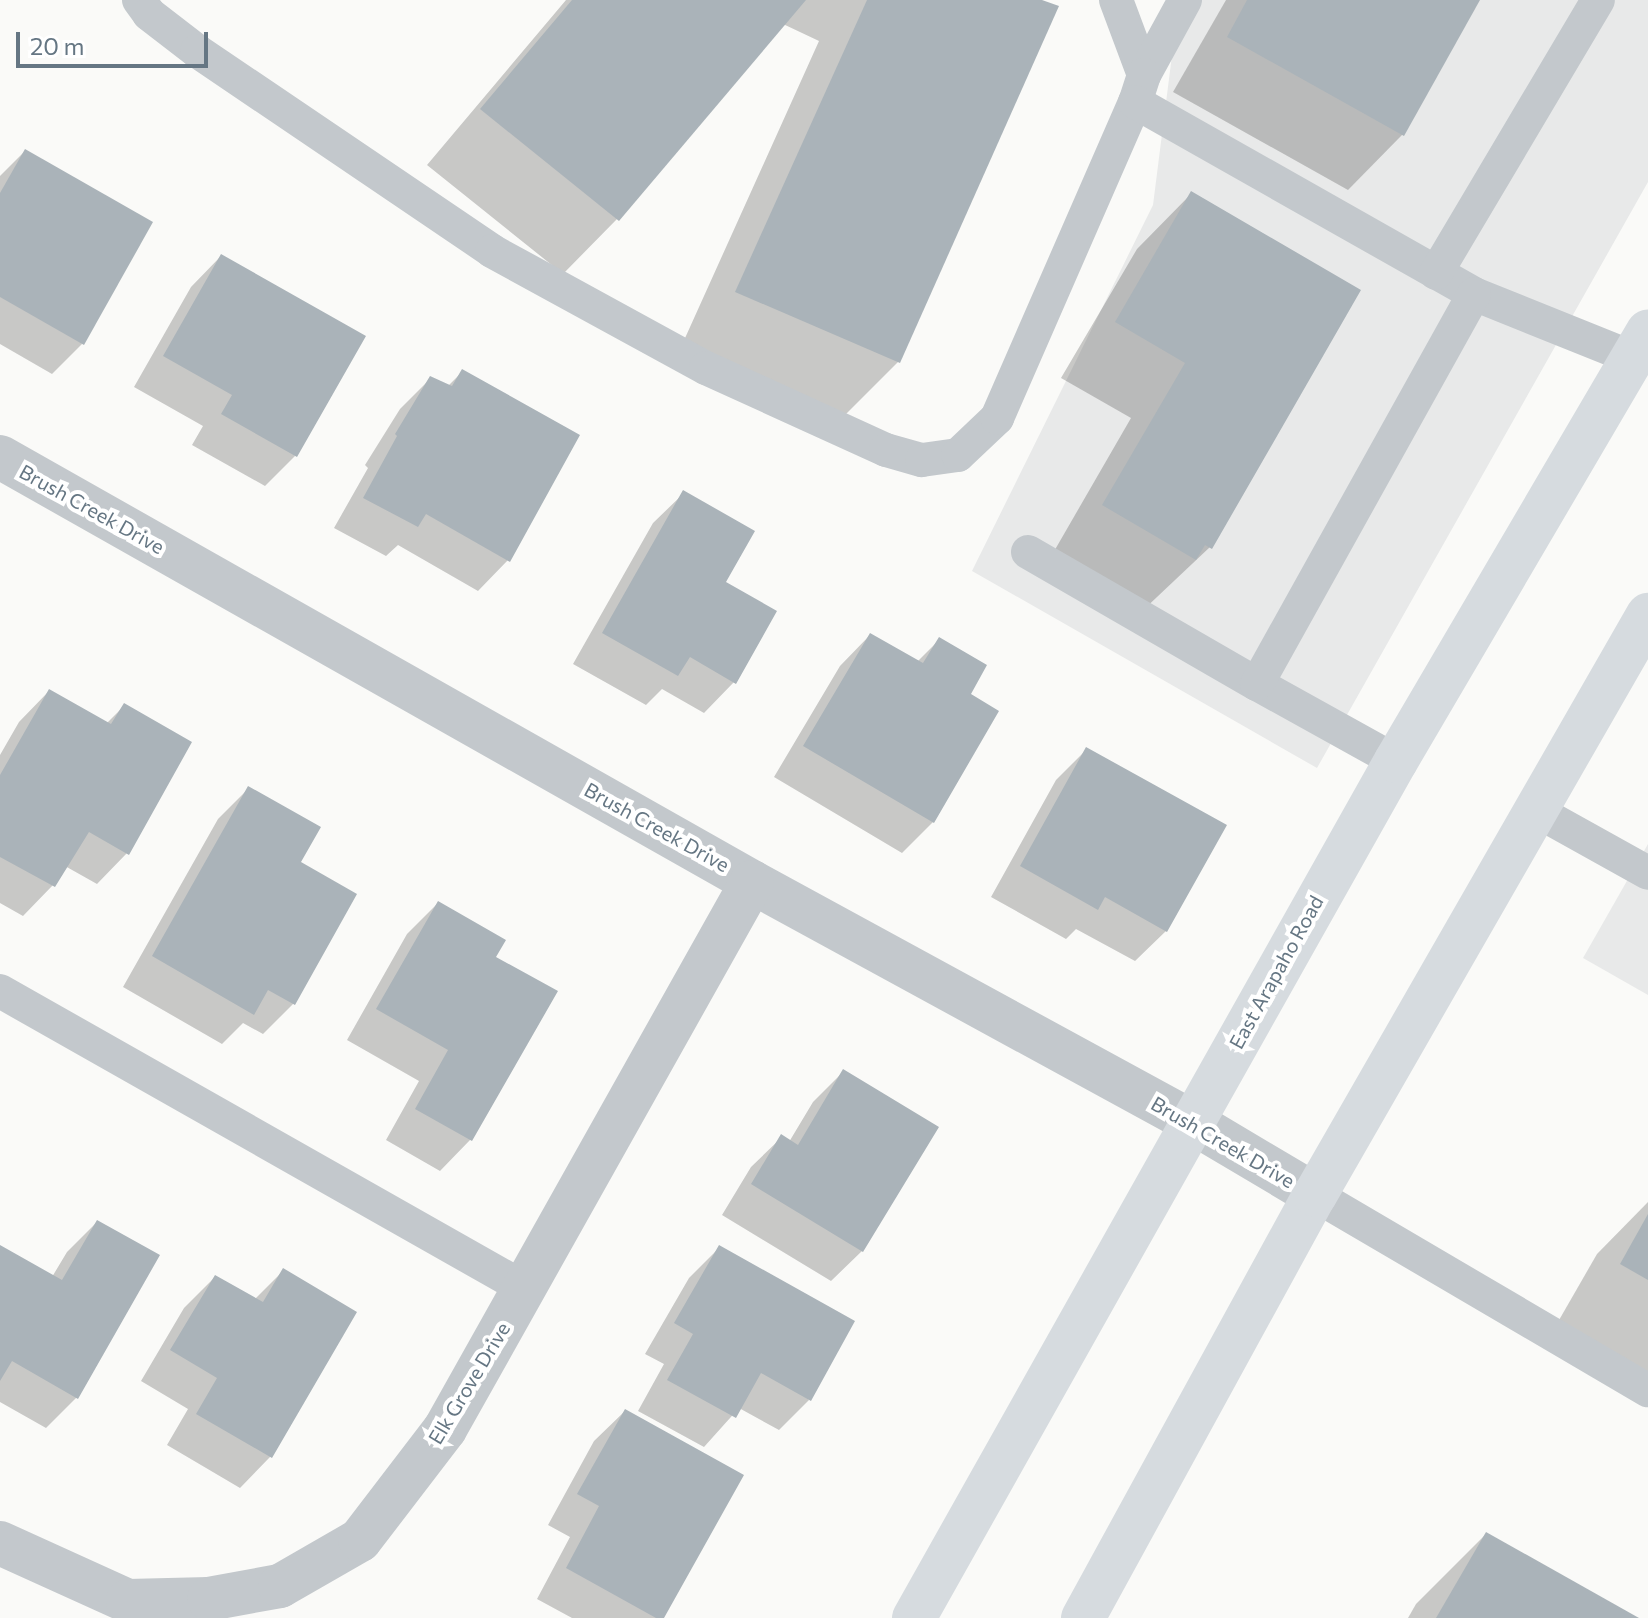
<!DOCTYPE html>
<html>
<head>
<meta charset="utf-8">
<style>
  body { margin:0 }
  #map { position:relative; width:1648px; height:1618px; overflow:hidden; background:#fafaf8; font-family:Commissioner,sans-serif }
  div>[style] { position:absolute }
  .built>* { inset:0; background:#e8e9e9 }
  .shadow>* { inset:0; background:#0003 }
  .building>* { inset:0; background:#aab3b9 }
  .service>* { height:34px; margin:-17px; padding:0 17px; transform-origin:17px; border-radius:17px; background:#c3c8cc }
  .minor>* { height:44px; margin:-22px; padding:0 22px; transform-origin:22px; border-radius:22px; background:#c3c8cc }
  .secondary>* { height:44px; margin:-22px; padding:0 22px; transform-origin:22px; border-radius:22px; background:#d6dbdf }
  span { translate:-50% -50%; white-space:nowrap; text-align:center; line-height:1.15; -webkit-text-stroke:8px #fff; paint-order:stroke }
  .street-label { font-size:20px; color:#657683 }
  .scale { position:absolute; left:16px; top:32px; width:192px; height:36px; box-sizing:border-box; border:4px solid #657683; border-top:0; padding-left:10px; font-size:24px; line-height:28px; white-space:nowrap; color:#657683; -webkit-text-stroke:6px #fff; paint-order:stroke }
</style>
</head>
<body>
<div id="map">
  <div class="built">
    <i style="clip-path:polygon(1179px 0,1648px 0,1648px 182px,1317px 768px,972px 571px,1153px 205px)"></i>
    <i style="clip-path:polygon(1648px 844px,1648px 995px,1583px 958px)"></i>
  </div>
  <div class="shadow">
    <i style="clip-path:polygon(566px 0,1037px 0,898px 362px,843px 417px,681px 347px,819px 41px,783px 24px,617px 219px,563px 274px,427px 165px)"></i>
    <i style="clip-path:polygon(1226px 0,1478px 0,1402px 135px,1348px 190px,1173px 92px)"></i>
    <i style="clip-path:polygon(25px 151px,82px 344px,52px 374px,0 344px,0 176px)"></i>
    <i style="clip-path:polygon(1191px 194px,1210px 547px,1139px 614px,1049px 560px,1131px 418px,1061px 378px,1137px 249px)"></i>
    <i style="clip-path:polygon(221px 256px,295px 456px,265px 486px,192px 445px,203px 426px,134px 387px,191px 287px)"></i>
    <i style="clip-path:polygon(463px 371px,508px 560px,478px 591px,398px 545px,386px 556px,334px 528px,368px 468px,365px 465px,400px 409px,431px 378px,448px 386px)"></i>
    <i style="clip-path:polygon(684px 493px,724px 583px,734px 682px,704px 713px,662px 689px,646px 705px,573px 664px,653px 523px)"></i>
    <i style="clip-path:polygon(870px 635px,917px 662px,939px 640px,968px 695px,933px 822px,902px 853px,774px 777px,840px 666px)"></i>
    <i style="clip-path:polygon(49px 691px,106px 724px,124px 706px,127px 853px,97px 884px,65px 866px,53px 885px,23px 916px,0 903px,0 755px,19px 722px)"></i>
    <i style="clip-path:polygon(1087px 749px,1166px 931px,1135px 961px,1076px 929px,1066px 939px,991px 897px,1056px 780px)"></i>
    <i style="clip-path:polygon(249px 788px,298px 863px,355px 895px,293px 1004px,263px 1034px,243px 1023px,222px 1044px,123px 987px,218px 819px)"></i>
    <i style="clip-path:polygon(438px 903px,494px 958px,555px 992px,470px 1140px,440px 1171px,386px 1140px,419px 1081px,347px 1040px,407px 934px)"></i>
    <i style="clip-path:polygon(843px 1072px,862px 1251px,831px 1281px,722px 1215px,751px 1167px,782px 1137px,789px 1142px,813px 1102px)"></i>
    <i style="clip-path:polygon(1648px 1202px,1648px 1389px,1551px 1334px,1597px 1254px)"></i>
    <i style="clip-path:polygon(97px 1222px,76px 1398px,46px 1428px,0 1402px,0 1247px,52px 1277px,67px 1252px)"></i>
    <i style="clip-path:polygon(719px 1248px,809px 1400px,779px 1430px,739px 1408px,704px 1447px,638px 1411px,664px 1364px,645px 1354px,689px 1278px)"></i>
    <i style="clip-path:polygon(283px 1271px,270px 1457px,240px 1488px,167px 1445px,188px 1409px,141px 1381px,184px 1308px,215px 1277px,254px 1300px)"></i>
    <i style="clip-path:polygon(625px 1411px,662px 1618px,572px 1618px,537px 1599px,570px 1537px,548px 1525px,594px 1441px)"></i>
    <i style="clip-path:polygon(1486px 1534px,1634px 1618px,1408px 1618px,1416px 1604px)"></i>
  </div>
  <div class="building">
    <i style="clip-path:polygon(572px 0,806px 0,619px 221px,480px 109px)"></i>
    <i style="clip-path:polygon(867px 0,1042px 0,1059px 6px,900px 363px,735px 292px)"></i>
    <i style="clip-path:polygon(1247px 0,1480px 0,1404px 136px,1227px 37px)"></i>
    <i style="clip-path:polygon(25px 149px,153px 222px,84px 345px,0 297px,0 193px)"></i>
    <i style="clip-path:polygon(1191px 191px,1361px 290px,1212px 549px,1205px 545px,1196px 560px,1102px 505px,1185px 363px,1115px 322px)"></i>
    <i style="clip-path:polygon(221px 254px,366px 336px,297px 457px,221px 414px,232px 395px,163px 356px)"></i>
    <i style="clip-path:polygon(462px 369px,580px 435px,510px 562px,426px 514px,418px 527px,363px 498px,397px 436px,395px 434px,430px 376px,452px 386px)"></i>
    <i style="clip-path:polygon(683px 490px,755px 531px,726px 582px,777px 611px,736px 684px,690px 657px,678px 676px,602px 633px)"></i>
    <i style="clip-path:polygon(870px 633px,923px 663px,939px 637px,987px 665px,971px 694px,999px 711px,934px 823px,803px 746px)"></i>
    <i style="clip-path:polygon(49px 689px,111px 724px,124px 703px,192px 742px,129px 855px,89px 832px,55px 887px,0 857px,0 775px)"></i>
    <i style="clip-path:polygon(1086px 747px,1227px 825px,1167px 932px,1105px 897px,1098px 910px,1020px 866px)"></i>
    <i style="clip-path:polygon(248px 786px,321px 827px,301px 862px,357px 894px,295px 1005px,268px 990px,254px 1015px,152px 956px)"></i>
    <i style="clip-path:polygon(438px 901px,506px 940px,496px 957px,558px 991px,472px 1141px,415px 1109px,448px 1050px,376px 1009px)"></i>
    <i style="clip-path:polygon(843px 1069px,939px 1127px,863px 1252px,751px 1184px,781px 1134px,798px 1145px)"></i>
    <i style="clip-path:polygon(1648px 1214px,1648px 1280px,1620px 1264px)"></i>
    <i style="clip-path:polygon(97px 1220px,160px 1255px,78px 1399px,12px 1361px,0 1381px,0 1245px,62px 1280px)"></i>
    <i style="clip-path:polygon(719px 1245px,855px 1321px,811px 1401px,761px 1373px,736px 1418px,667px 1380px,693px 1334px,674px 1323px)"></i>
    <i style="clip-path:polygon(283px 1268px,357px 1312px,272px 1458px,196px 1414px,217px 1378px,170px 1350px,215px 1275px,263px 1302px)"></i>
    <i style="clip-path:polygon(625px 1409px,744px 1475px,664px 1618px,656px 1618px,566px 1568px,599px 1506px,577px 1494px)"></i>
    <i style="clip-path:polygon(1486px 1532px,1639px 1618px,1436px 1618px)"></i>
  </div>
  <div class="service">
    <i style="left:139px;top:0;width:17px;rotate:54deg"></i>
    <i style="left:149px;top:14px;width:61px;rotate:37.6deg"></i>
    <i style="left:197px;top:51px;width:356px;rotate:34.1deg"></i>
    <i style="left:492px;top:251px;width:244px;rotate:28.7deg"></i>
    <i style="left:706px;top:368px;width:198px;rotate:24.5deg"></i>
    <i style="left:886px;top:450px;width:37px;rotate:16deg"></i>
    <i style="left:922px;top:460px;width:36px;rotate:-8deg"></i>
    <i style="left:958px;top:455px;width:54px;rotate:-43.5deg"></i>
    <i style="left:997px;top:418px;width:345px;rotate:-66.4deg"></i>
    <i style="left:1116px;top:0;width:80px;rotate:69.5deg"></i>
    <i style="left:1185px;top:0;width:85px;rotate:118.7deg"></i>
    <i style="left:1144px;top:75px;width:28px;rotate:108deg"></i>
    <i style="left:1135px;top:102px;width:390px;rotate:29.5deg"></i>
    <i style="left:1474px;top:294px;width:171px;rotate:21.9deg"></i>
    <i style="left:1436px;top:273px;width:317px;rotate:-59.3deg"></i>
    <i style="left:1028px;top:552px;width:264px;rotate:30deg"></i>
    <i style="left:1396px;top:761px;width:159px;rotate:-151deg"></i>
    <i style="left:1257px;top:684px;width:446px;rotate:-60.9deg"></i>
    <i style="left:1535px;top:810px;width:129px;rotate:29.1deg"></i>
    <i style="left:0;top:991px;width:602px;rotate:29.54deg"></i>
    <i style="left:1315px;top:1195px;width:386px;rotate:30.4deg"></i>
  </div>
  <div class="minor">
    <i style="left:0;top:457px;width:864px;rotate:29.47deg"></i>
    <i style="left:752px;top:882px;width:501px;rotate:28.61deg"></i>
    <i style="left:1192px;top:1122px;width:143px;rotate:30.7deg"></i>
    <i style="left:0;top:1543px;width:141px;rotate:24.4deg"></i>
    <i style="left:128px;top:1601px;width:81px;rotate:-1.4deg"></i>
    <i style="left:209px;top:1599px;width:72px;rotate:-10.4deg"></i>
    <i style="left:280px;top:1586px;width:92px;rotate:-29.9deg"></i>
    <i style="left:360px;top:1540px;width:140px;rotate:-52.6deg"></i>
    <i style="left:445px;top:1429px;width:627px;rotate:-60.7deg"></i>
  </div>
  <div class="secondary">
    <i style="left:914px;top:1618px;width:983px;rotate:-60.65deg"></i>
    <i style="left:1396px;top:761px;width:498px;rotate:-59.6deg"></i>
    <i style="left:1083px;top:1618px;width:482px;rotate:-61.3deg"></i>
    <i style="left:1315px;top:1195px;width:669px;rotate:-60.14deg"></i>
  </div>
  <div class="street-label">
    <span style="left:92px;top:509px;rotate:29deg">Brush Creek Drive</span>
    <span style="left:657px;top:827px;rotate:29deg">Brush Creek Drive</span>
    <span style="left:1276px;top:972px;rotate:-61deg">East Arapaho Road</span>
    <span style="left:1223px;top:1142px;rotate:30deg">Brush Creek Drive</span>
    <span style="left:469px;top:1383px;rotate:-59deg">Elk Grove Drive</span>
  </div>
  <div class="scale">20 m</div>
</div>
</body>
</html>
